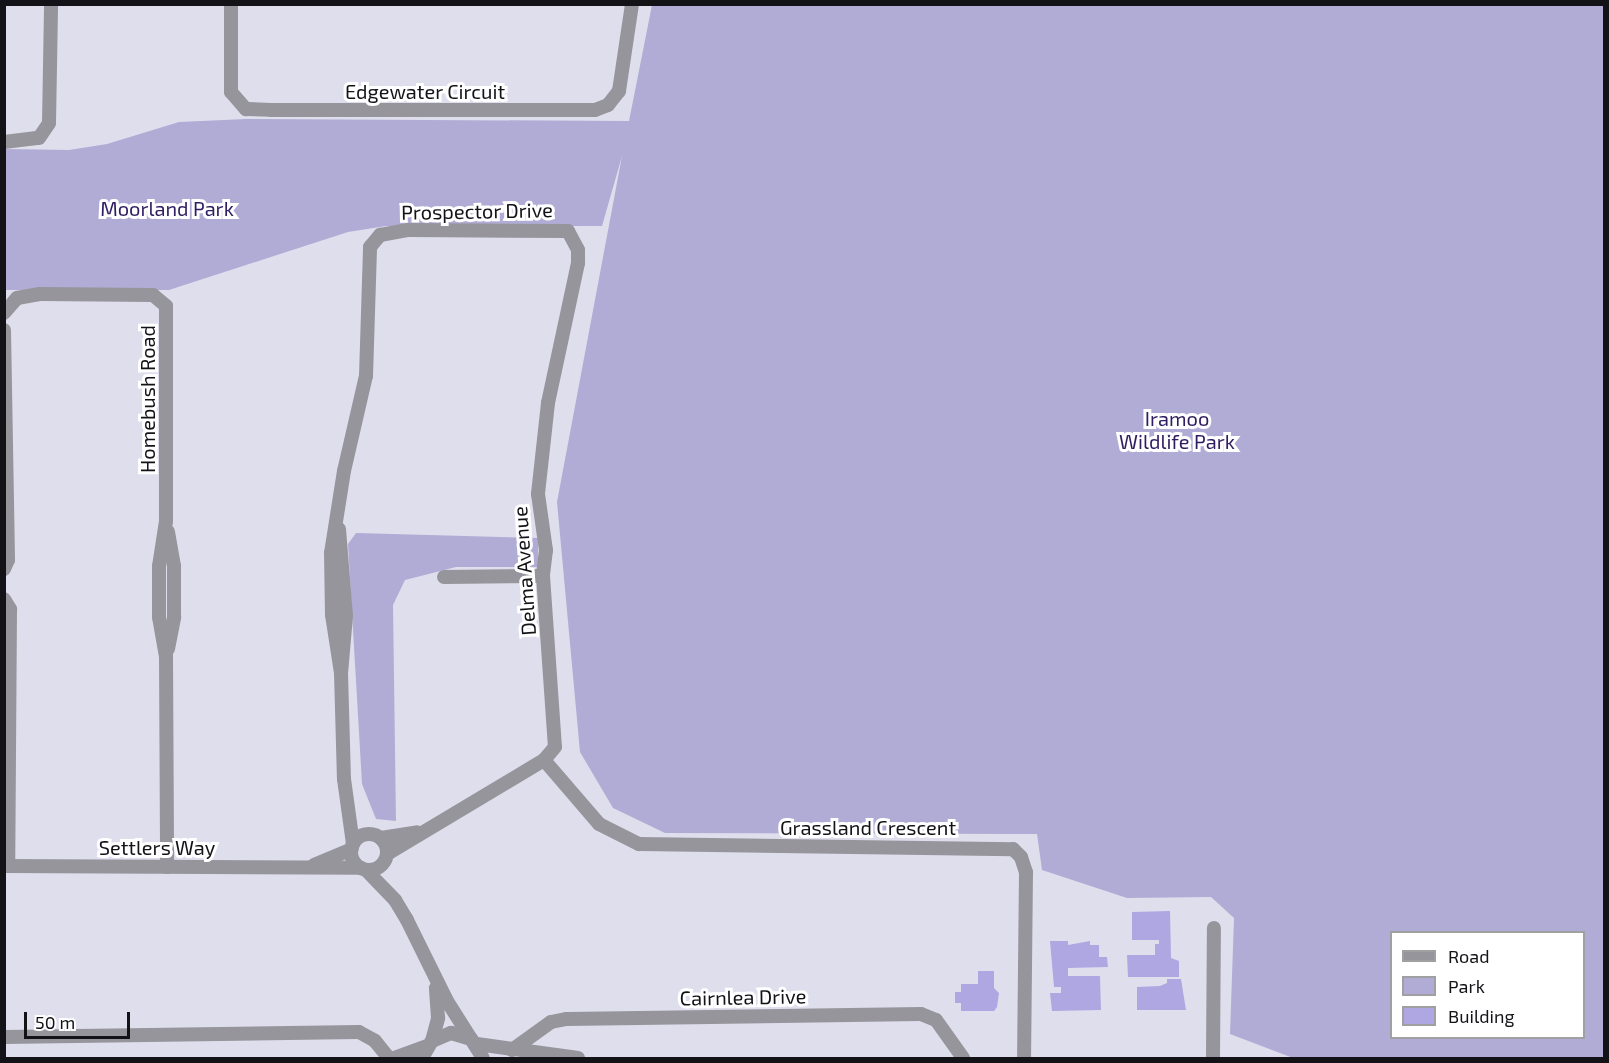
<!DOCTYPE html>
<html>
<head>
<meta charset="utf-8">
<style>
  body { margin:0 }
  #map { position:relative; width:1609px; height:1063px; overflow:hidden; background:#dfdeed; font-family:"Exo 2",sans-serif }
  div>[style] { position:absolute }
  .green>* { inset:0; background:#b1acd5 }
  .building>* { inset:0; background:#afa7e2 }
  .minor>* { height:14px; margin:-7px; padding:0 7px; transform-origin:7px; border-radius:7px; background:#96959c }
  .minor>.ring { margin:-7px; padding:0; box-sizing:content-box; background:none; border:14px solid #96959c; border-radius:50% }
  span { translate:-50% -50%; white-space:nowrap; text-align:center; line-height:1.15; -webkit-text-stroke:6px #fff; paint-order:stroke }
  .street-label { font-size:20px; color:#121217 }
  .park-label { font-size:20px; color:#301d61 }
  .frame { position:absolute; inset:0; border:6px solid #121217; pointer-events:none }
  .legend { position:absolute; left:1390px; top:931px; width:195px; height:108px; box-sizing:border-box; background:#fff; border:2px solid #a0a0a2; margin:0; padding:8px 10px; list-style:none; font-size:18px; color:#121217 }
  .legend li { display:flex; align-items:center; gap:12px; height:30px }
  .legend b { width:30px; border:2px solid #a0a0a2 }
  .scale { position:absolute; left:24px; top:1012px; width:106px; height:27px; box-sizing:border-box; border:3px solid #121217; border-top:0; padding-left:8px; font-size:18px; line-height:21px; white-space:nowrap; color:#121217; -webkit-text-stroke:4px #fff; paint-order:stroke }
</style>
</head>
<body>
<div id="map">
  <div class="green">
    <i style="clip-path:polygon(evenodd,652px 5px,1604px 5px,1604px 1058px,1293px 1058px,1230px 1034px,1234px 918px,1211px 897px,1127px 898px,1042px 870px,1037px 834px,665px 833px,613px 808px,580px 752px,557px 502px,622px 156px,602px 226px,386px 226px,348px 232px,169px 290px,5px 290px,5px 149px,69px 150px,107px 144px,179px 122px,246px 119px,629px 121px,652px 5px,1392px 932px,1584px 932px,1584px 1038px,1392px 1038px,1392px 932px)"></i>
    <i style="clip-path:polygon(356px 533px,538px 538px,538px 567px,456px 567px,405px 580px,393px 605px,396px 821px,376px 819px,362px 784px,348px 544px)"></i>
  </div>
  <div class="building">
    <i style="clip-path:polygon(1170px 911px,1171px 958px,1179px 961px,1179px 977px,1128px 977px,1127px 955px,1155px 955px,1155px 944px,1159px 944px,1159px 940px,1132px 940px,1132px 912px)"></i>
    <i style="clip-path:polygon(1050px 941px,1068px 941px,1068px 945px,1090px 941px,1090px 945px,1099px 945px,1099px 957px,1107px 957px,1108px 967px,1068px 968px,1068px 976px,1100px 976px,1101px 1010px,1052px 1011px,1050px 993px,1061px 993px,1061px 987px,1054px 987px)"></i>
    <i style="clip-path:polygon(978px 971px,994px 971px,994px 988px,999px 993px,997px 1007px,994px 1011px,961px 1011px,961px 1003px,955px 1003px,955px 992px,961px 992px,961px 984px,978px 984px)"></i>
    <i style="clip-path:polygon(1167px 979px,1181px 979px,1186px 1010px,1137px 1010px,1137px 987px,1160px 986px,1167px 983px)"></i>
  </div>
  <div class="minor">
    <i style="left:231px;top:4px;width:88px;rotate:90deg"></i>
    <i style="left:231px;top:92px;width:23px;rotate:49deg"></i>
    <i style="left:246px;top:109px;width:25px;rotate:2deg"></i>
    <i style="left:271px;top:110px;width:324px"></i>
    <i style="left:595px;top:110px;width:14px;rotate:-21deg"></i>
    <i style="left:608px;top:105px;width:18px;rotate:-52deg"></i>
    <i style="left:619px;top:91px;width:88px;rotate:-81.5deg"></i>
    <i style="left:4px;top:142px;width:35px;rotate:-7deg"></i>
    <i style="left:39px;top:138px;width:18px;rotate:-56deg"></i>
    <i style="left:49px;top:123px;width:119px;rotate:-89deg"></i>
    <i style="left:4px;top:313px;width:20px;rotate:-49deg"></i>
    <i style="left:17px;top:298px;width:23px;rotate:-10deg"></i>
    <i style="left:40px;top:294px;width:113px;rotate:0.5deg"></i>
    <i style="left:153px;top:295px;width:17px;rotate:40deg"></i>
    <i style="left:166px;top:306px;width:215px;rotate:90deg"></i>
    <i style="left:166px;top:521px;width:46px;rotate:98.8deg"></i>
    <i style="left:159px;top:566px;width:51px;rotate:90deg"></i>
    <i style="left:159px;top:617px;width:40px;rotate:80deg"></i>
    <i style="left:166px;top:656px;width:211px;rotate:89.7deg"></i>
    <i style="left:4px;top:330px;width:230px;rotate:89deg"></i>
    <i style="left:8px;top:560px;width:10px;rotate:114deg"></i>
    <i style="left:339px;top:529px;width:87px;rotate:85.4deg"></i>
    <i style="left:346px;top:616px;width:57px;rotate:95deg"></i>
    <i style="left:341px;top:673px;width:106px;rotate:88.4deg"></i>
    <i style="left:344px;top:779px;width:66px;rotate:82.1deg"></i>
    <i style="left:444px;top:577px;width:99px;rotate:-0.6deg"></i>
    <i style="left:4px;top:599px;width:12px;rotate:59deg"></i>
    <i style="left:10px;top:609px;width:256px;rotate:90.4deg"></i>
    <i style="left:168px;top:649px;width:33px;rotate:-79deg"></i>
    <i style="left:174px;top:617px;width:51px;rotate:-90deg"></i>
    <i style="left:174px;top:566px;width:35px;rotate:-100deg"></i>
    <i style="left:341px;top:673px;width:59px;rotate:-98.8deg"></i>
    <i style="left:332px;top:615px;width:62px;rotate:-90.9deg"></i>
    <i style="left:331px;top:553px;width:83px;rotate:-81deg"></i>
    <i style="left:344px;top:471px;width:98px;rotate:-77deg"></i>
    <i style="left:366px;top:376px;width:129px;rotate:-88.2deg"></i>
    <i style="left:370px;top:247px;width:16px;rotate:-50deg"></i>
    <i style="left:380px;top:235px;width:29px;rotate:-10deg"></i>
    <i style="left:409px;top:230px;width:159px;rotate:0.4deg"></i>
    <i style="left:568px;top:231px;width:21px;rotate:62deg"></i>
    <i style="left:578px;top:250px;width:13px;rotate:90deg"></i>
    <i style="left:578px;top:263px;width:143px;rotate:102.1deg"></i>
    <i style="left:548px;top:403px;width:92px;rotate:96.3deg"></i>
    <i style="left:538px;top:494px;width:57px;rotate:81.9deg"></i>
    <i style="left:546px;top:550px;width:26px;rotate:97deg"></i>
    <i style="left:543px;top:576px;width:171px;rotate:86deg"></i>
    <i style="left:555px;top:747px;width:17px;rotate:130deg"></i>
    <i style="left:544px;top:760px;width:183px;rotate:149.1deg"></i>
    <i style="left:544px;top:760px;width:84px;rotate:49.3deg"></i>
    <i style="left:599px;top:824px;width:45px;rotate:26.6deg"></i>
    <i style="left:639px;top:844px;width:374px;rotate:0.8deg"></i>
    <i style="left:1013px;top:849px;width:11px;rotate:45deg"></i>
    <i style="left:1021px;top:857px;width:16px;rotate:72deg"></i>
    <i style="left:1026px;top:872px;width:186px;rotate:90.6deg"></i>
    <i class="ring" style="left:351px;top:834px;width:22px;height:22px"></i>
    <i style="left:381px;top:838px;width:36px;rotate:-9deg"></i>
    <i style="left:314px;top:865px;width:41px;rotate:-22.8deg"></i>
    <i style="left:4px;top:866px;width:357px;rotate:0.3deg"></i>
    <i style="left:366px;top:870px;width:42px;rotate:46deg"></i>
    <i style="left:395px;top:900px;width:23px;rotate:59deg"></i>
    <i style="left:407px;top:920px;width:90px;rotate:63.7deg"></i>
    <i style="left:447px;top:1001px;width:45px;rotate:57.7deg"></i>
    <i style="left:4px;top:1037px;width:355px;rotate:-0.8deg"></i>
    <i style="left:359px;top:1032px;width:18px;rotate:29deg"></i>
    <i style="left:375px;top:1041px;width:22px;rotate:51deg"></i>
    <i style="left:432px;top:1041px;width:24px;rotate:-75deg"></i>
    <i style="left:438px;top:1018px;width:30px;rotate:-94deg"></i>
    <i style="left:477px;top:1044px;width:102px;rotate:7.9deg"></i>
    <i style="left:512px;top:1050px;width:48px;rotate:-35.7deg"></i>
    <i style="left:551px;top:1022px;width:16px;rotate:-11deg"></i>
    <i style="left:567px;top:1019px;width:354px;rotate:-0.8deg"></i>
    <i style="left:921px;top:1014px;width:16px;rotate:22deg"></i>
    <i style="left:936px;top:1020px;width:47px;rotate:54.6deg"></i>
    <i style="left:394px;top:1058px;width:35px;rotate:-20deg"></i>
    <i style="left:422px;top:1058px;width:20px;rotate:-60deg"></i>
    <i style="left:432px;top:1041px;width:21px;rotate:-23deg"></i>
    <i style="left:451px;top:1033px;width:21px;rotate:17deg"></i>
    <i style="left:471px;top:1039px;width:22px;rotate:58deg"></i>
    <i style="left:1213px;top:1058px;width:130px;rotate:-89.6deg"></i>
  </div>
  <div class="street-label">
    <span style="left:425px;top:91px">Edgewater Circuit</span>
    <span style="left:477px;top:211px;rotate:-1deg">Prospector Drive</span>
    <span style="left:147px;top:399px;rotate:-90deg">Homebush Road</span>
    <span style="left:524px;top:571px;rotate:-94deg">Delma Avenue</span>
    <span style="left:868px;top:827px">Grassland Crescent</span>
    <span style="left:157px;top:847px">Settlers Way</span>
    <span style="left:743px;top:997px;rotate:-1deg">Cairnlea Drive</span>
  </div>
  <div class="park-label">
    <span style="left:167px;top:208px">Moorland Park</span>
    <span style="left:1177px;top:430px">Iramoo<br>Wildlife Park</span>
  </div>
  <div class="frame"></div>
  <ul class="legend">
  <li><b style="height:8px;background:#96959c"></b>Road</li>
  <li><b style="height:16px;background:#b1acd5"></b>Park</li>
  <li><b style="height:16px;background:#afa7e2"></b>Building</li>
  </ul>
  <div class="scale">50 m</div>
</div>
</body>
</html>
